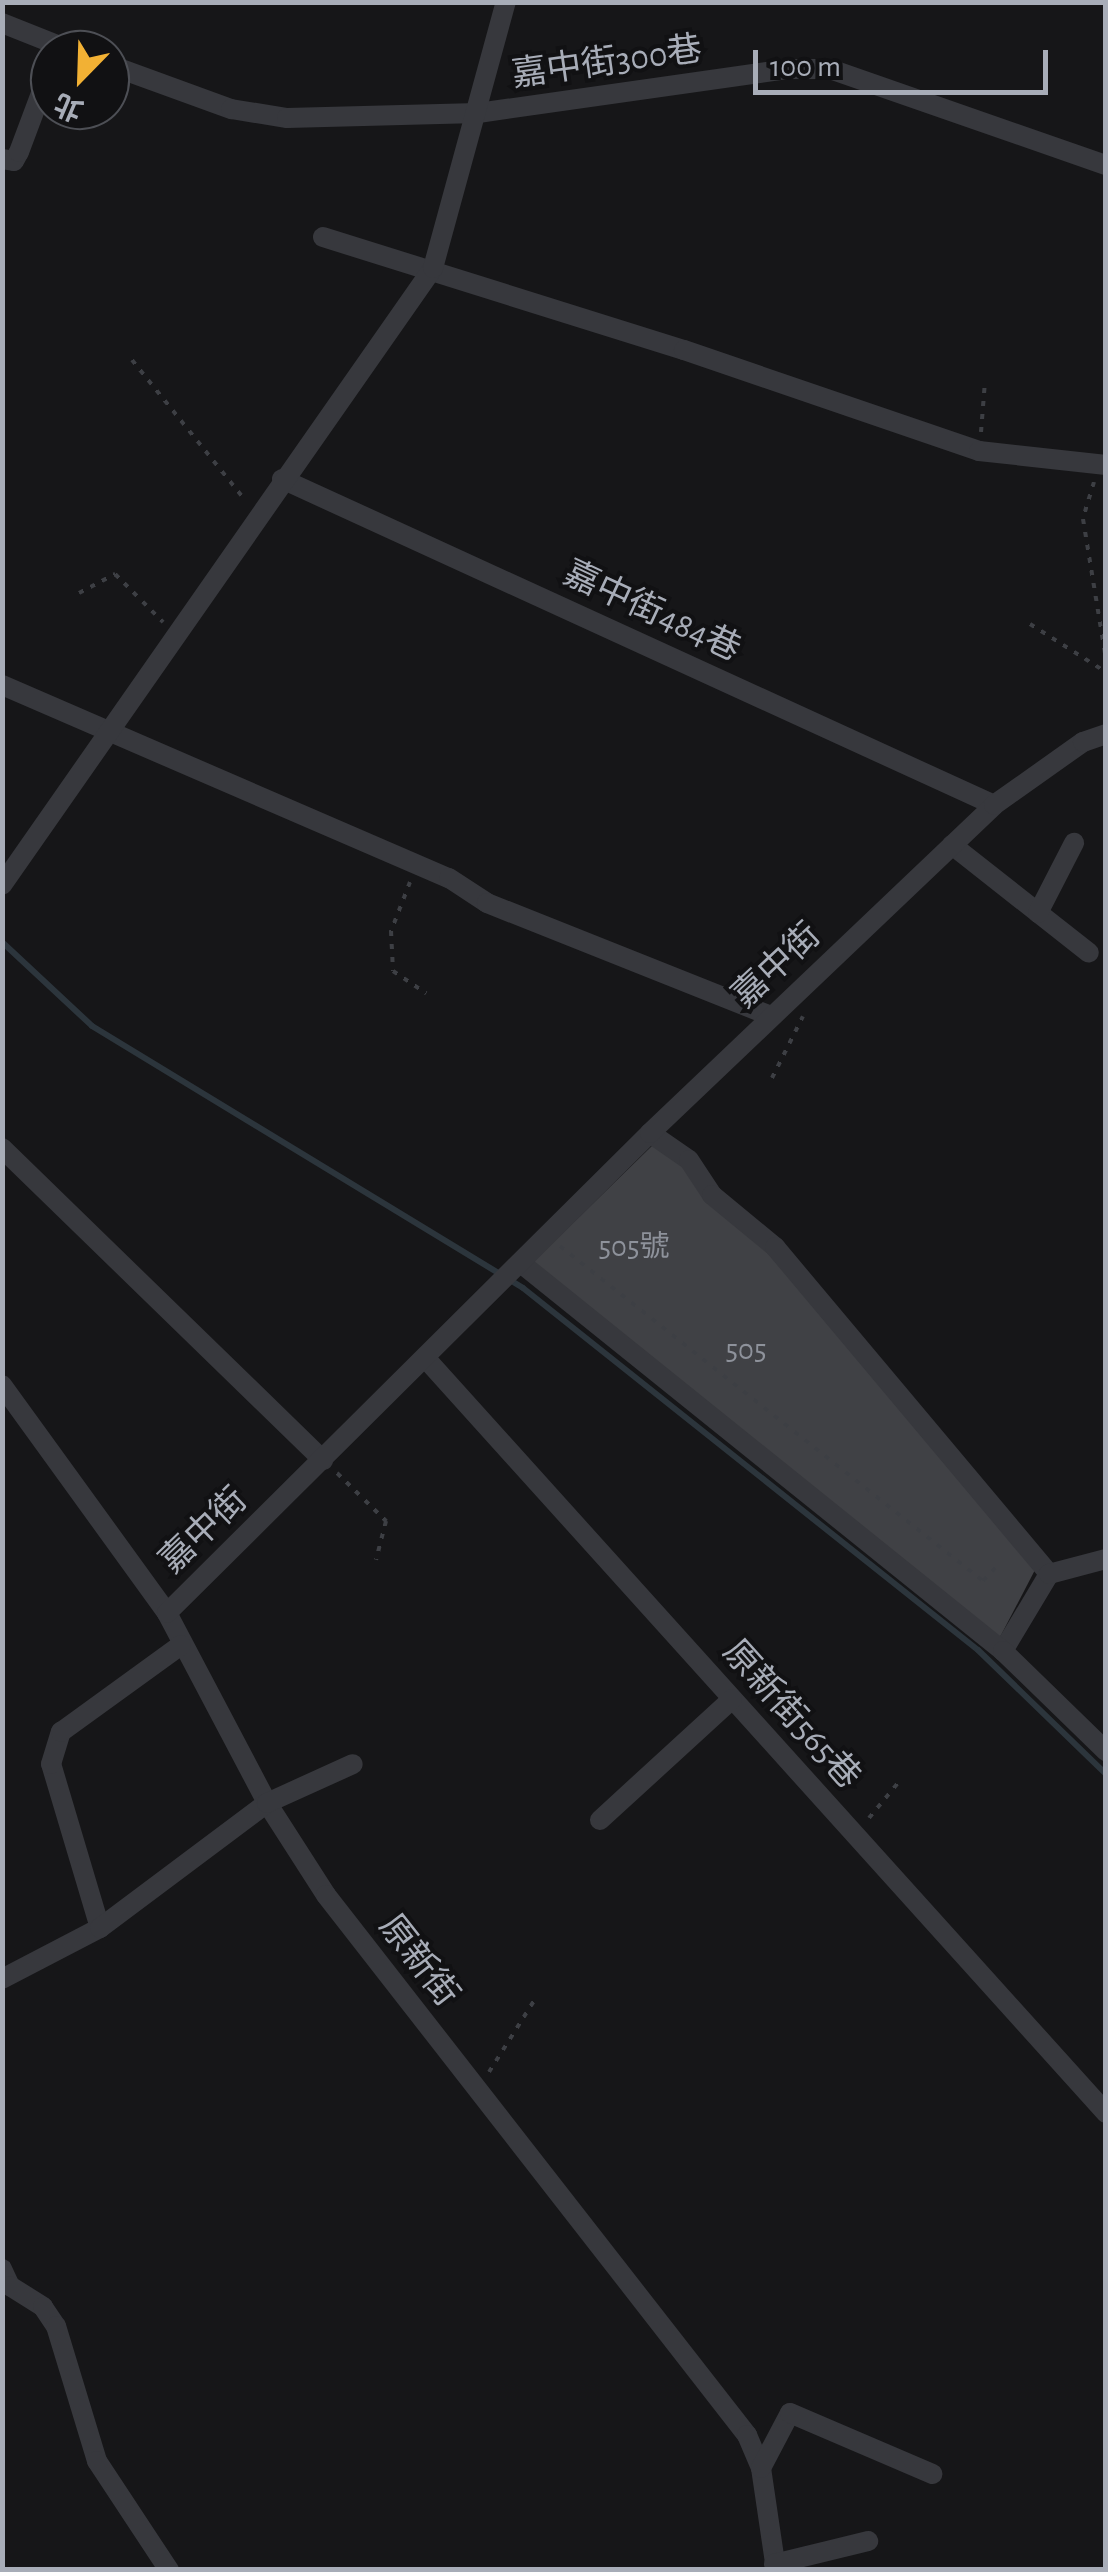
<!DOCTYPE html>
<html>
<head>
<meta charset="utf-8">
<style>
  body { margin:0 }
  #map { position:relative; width:1108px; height:2572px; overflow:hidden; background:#161618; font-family:"Alegreya Sans","Noto Sans TC",sans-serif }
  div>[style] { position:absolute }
  .stream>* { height:6px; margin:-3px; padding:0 3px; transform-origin:3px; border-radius:3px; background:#2c353c }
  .building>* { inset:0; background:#404145 }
  .path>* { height:4px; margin-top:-2px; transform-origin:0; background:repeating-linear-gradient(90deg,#3d3f44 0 5px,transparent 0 13px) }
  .minor>* { height:20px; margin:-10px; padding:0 10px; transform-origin:10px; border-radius:10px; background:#37383d }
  span { translate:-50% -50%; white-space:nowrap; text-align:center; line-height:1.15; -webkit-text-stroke:8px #111113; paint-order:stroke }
  .number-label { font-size:30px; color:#8e929b }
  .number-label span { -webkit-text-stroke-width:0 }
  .street-label { font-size:35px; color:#a8adb8 }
  .frame { position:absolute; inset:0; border:5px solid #a8adb8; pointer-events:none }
  .north { position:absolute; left:30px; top:30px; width:100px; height:100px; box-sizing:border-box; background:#111113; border:2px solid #4d4f55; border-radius:50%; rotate:203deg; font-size:28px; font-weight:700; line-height:40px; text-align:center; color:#a8adb8 }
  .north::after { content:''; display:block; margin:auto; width:35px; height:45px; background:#f2b134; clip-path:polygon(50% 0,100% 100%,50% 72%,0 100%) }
  .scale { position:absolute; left:753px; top:50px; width:295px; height:45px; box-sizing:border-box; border:5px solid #a8adb8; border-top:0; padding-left:12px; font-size:30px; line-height:35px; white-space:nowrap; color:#a8adb8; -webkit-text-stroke:8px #111113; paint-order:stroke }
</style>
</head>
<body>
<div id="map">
  <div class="stream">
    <i style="left:2px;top:942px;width:123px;rotate:43deg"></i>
    <i style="left:92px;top:1026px;width:504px;rotate:31.29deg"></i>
    <i style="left:523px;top:1288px;width:581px;rotate:38.51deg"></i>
    <i style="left:978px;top:1650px;width:178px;rotate:44.1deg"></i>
  </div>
  <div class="building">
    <i style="clip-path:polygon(657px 1141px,773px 1249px,1036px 1568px,999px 1639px,532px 1263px)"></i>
  </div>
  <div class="path">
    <i style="left:132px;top:360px;width:180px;rotate:51.1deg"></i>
    <i style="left:981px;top:432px;width:51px;rotate:-85.5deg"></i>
    <i style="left:1094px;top:482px;width:39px;rotate:107deg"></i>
    <i style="left:1083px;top:519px;width:142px;rotate:80.7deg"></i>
    <i style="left:79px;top:593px;width:41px;rotate:-27.8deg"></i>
    <i style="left:115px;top:574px;width:68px;rotate:45deg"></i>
    <i style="left:1030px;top:624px;width:90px;rotate:32.3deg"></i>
    <i style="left:410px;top:882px;width:53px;rotate:111.2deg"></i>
    <i style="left:391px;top:931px;width:40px;rotate:87.1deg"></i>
    <i style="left:393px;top:971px;width:40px;rotate:34deg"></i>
    <i style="left:772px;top:1078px;width:69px;rotate:-63.4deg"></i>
    <i style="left:560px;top:1246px;width:540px;rotate:38.38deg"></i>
    <i style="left:983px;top:1581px;width:19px;rotate:-47deg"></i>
    <i style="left:337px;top:1473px;width:69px;rotate:44.4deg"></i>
    <i style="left:386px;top:1521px;width:40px;rotate:104.4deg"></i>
    <i style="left:869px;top:1818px;width:45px;rotate:-50.4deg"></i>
    <i style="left:489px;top:2072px;width:90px;rotate:-57.7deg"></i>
  </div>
  <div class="minor">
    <i style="left:2px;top:23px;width:73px;rotate:21.7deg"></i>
    <i style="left:110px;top:65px;width:129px;rotate:20deg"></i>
    <i style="left:231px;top:109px;width:57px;rotate:9.1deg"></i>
    <i style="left:287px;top:118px;width:191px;rotate:-1.5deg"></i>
    <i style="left:478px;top:113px;width:312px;rotate:-8.1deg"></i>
    <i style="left:787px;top:69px;width:43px"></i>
    <i style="left:830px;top:69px;width:292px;rotate:19.2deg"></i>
    <i style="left:2px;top:159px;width:12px;rotate:9deg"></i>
    <i style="left:14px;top:161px;width:10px;rotate:-61deg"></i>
    <i style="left:19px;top:152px;width:89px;rotate:-69.5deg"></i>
    <i style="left:323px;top:237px;width:378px;rotate:17.4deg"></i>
    <i style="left:684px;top:350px;width:312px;rotate:18.9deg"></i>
    <i style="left:979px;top:451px;width:128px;rotate:6.3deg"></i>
    <i style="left:282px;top:479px;width:783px;rotate:24.6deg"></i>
    <i style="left:2px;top:685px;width:487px;rotate:23.4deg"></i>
    <i style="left:449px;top:878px;width:45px;rotate:33.3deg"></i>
    <i style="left:487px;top:903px;width:306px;rotate:21.7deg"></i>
    <i style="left:952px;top:845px;width:174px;rotate:38.2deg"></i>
    <i style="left:2px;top:885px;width:753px;rotate:-55.06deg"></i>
    <i style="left:433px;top:268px;width:276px;rotate:-74.7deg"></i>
    <i style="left:1038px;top:913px;width:79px;rotate:-62.8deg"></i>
    <i style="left:650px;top:1133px;width:47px;rotate:34.7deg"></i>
    <i style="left:689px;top:1160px;width:42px;rotate:56.7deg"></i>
    <i style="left:712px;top:1195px;width:82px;rotate:39.5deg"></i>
    <i style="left:775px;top:1247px;width:427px;rotate:50deg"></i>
    <i style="left:1049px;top:1574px;width:90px;rotate:120.9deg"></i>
    <i style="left:2px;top:1148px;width:448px;rotate:44.2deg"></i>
    <i style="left:522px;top:1264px;width:617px;rotate:38.82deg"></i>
    <i style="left:1003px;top:1651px;width:144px;rotate:44.2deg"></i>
    <i style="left:428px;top:1361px;width:1013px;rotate:47.96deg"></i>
    <i style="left:2px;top:1385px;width:281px;rotate:54.1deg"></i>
    <i style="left:167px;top:1613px;width:215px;rotate:62.2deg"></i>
    <i style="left:267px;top:1803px;width:109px;rotate:57.3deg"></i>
    <i style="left:326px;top:1895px;width:685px;rotate:52.06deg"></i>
    <i style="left:747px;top:2435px;width:36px;rotate:67deg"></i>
    <i style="left:761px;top:2468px;width:103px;rotate:81.6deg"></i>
    <i style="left:1049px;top:1574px;width:59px;rotate:-14.7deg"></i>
    <i style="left:167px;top:1613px;width:681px;rotate:-44.82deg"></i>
    <i style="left:650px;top:1133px;width:475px;rotate:-43.6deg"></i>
    <i style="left:994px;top:805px;width:109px;rotate:-35.3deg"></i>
    <i style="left:1083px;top:742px;width:24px;rotate:-19deg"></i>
    <i style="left:600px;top:1820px;width:179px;rotate:-42.5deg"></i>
    <i style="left:100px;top:1928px;width:171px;rotate:-106.6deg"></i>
    <i style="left:51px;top:1764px;width:34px;rotate:-73deg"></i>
    <i style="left:61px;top:1732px;width:148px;rotate:-35.9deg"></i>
    <i style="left:2px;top:1979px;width:110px;rotate:-27.5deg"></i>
    <i style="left:100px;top:1928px;width:209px;rotate:-36.8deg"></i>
    <i style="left:267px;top:1803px;width:94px;rotate:-24.4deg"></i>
    <i style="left:2px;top:2269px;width:19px;rotate:65deg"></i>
    <i style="left:10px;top:2286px;width:39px;rotate:32deg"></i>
    <i style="left:43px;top:2307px;width:23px;rotate:56deg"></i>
    <i style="left:56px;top:2326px;width:141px;rotate:73.1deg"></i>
    <i style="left:97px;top:2461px;width:131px;rotate:56.6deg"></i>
    <i style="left:761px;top:2468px;width:62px;rotate:-62.2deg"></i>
    <i style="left:790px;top:2413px;width:155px;rotate:23.2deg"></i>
    <i style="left:774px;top:2564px;width:97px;rotate:-13.7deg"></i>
  </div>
  <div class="number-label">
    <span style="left:634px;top:1247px">505號</span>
    <span style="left:746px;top:1350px">505</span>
  </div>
  <div class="street-label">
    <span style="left:607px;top:63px;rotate:-8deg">嘉中街300巷</span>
    <span style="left:652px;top:612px;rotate:25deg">嘉中街484巷</span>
    <span style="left:777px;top:966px;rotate:-43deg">嘉中街</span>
    <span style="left:204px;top:1531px;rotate:-44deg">嘉中街</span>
    <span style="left:791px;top:1715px;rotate:48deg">原新街565巷</span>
    <span style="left:418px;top:1961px;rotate:52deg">原新街</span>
  </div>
  <div class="frame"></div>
  <div class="north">北</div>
  <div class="scale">100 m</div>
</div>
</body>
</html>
